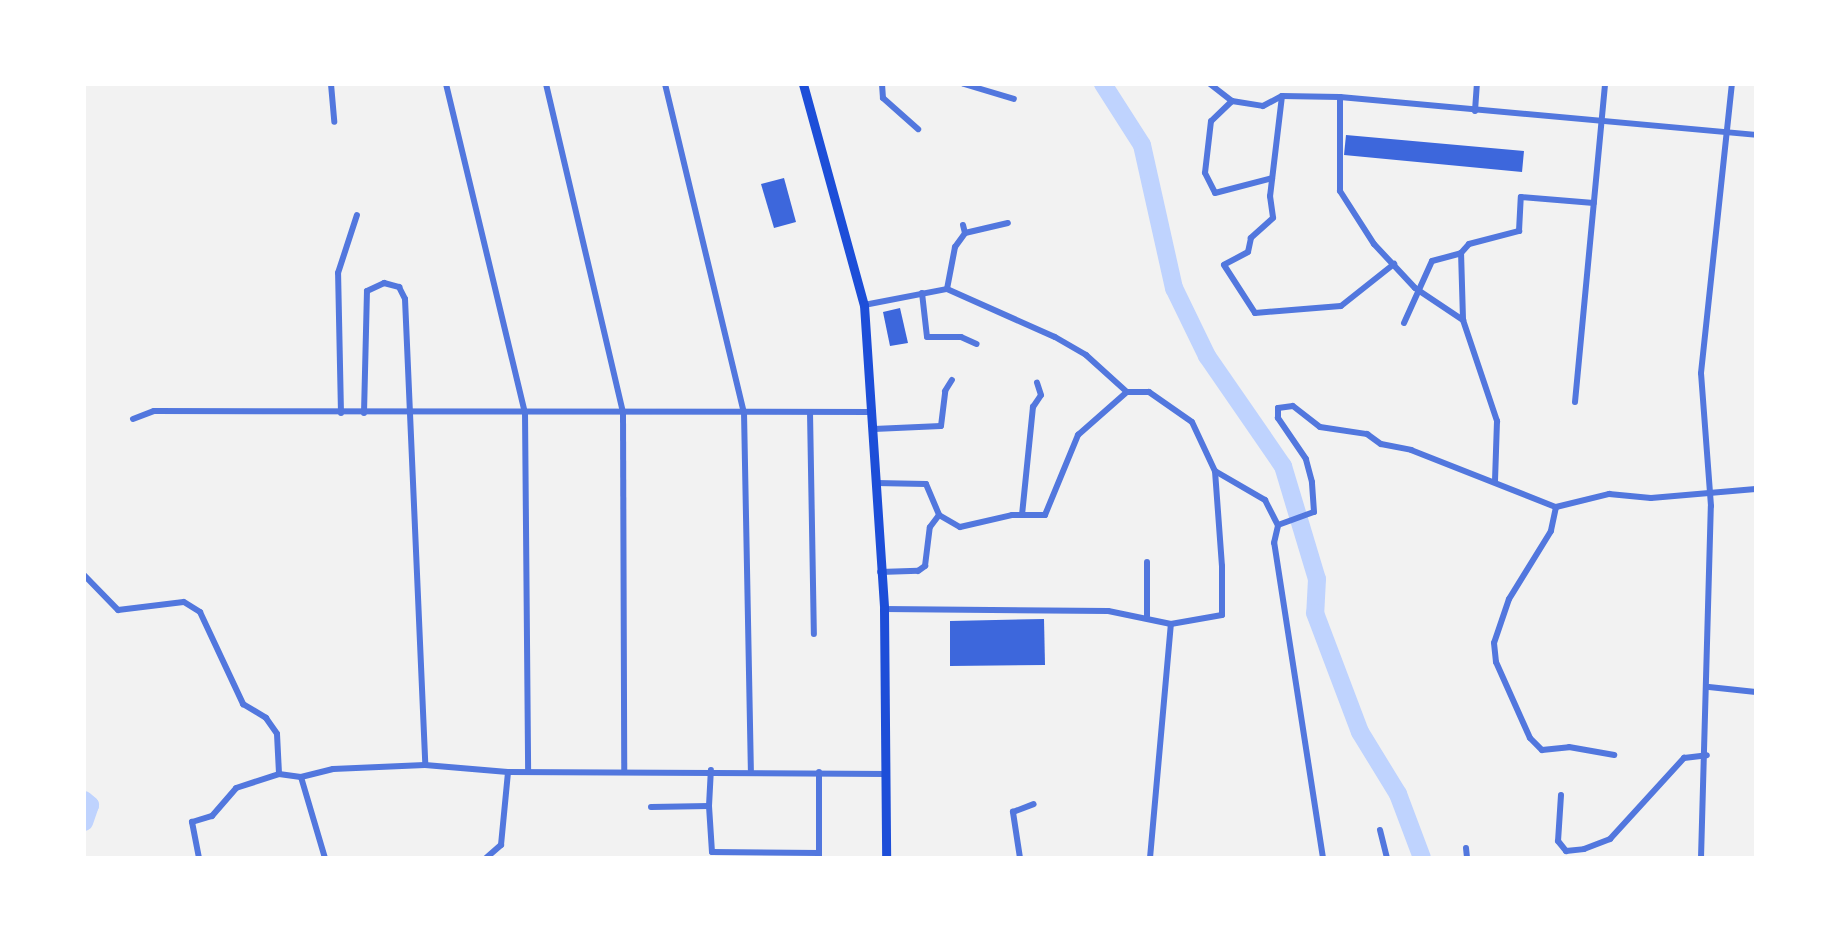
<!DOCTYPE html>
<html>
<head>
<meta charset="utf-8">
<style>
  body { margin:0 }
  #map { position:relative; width:1840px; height:942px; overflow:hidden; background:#f2f2f2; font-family:"Sofia Sans Condensed",sans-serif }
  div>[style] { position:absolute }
  .river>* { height:18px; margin:-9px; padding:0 9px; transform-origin:9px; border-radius:9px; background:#bfd3fe }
  .building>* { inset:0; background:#3d67dc }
  .minor>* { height:6px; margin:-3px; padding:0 3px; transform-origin:3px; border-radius:3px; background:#5277de }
  .primary>* { height:9px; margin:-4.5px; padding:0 4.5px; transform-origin:4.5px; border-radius:4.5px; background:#1d4ed8 }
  span { translate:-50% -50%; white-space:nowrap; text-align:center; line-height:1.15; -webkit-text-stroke:6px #fff; paint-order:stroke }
  .frame { position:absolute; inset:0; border:86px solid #fff; pointer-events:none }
</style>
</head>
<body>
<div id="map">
  <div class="river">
    <i style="left:1103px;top:84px;width:72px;rotate:57.4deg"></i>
    <i style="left:1142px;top:145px;width:147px;rotate:77.4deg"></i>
    <i style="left:1174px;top:288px;width:76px;rotate:64.1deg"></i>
    <i style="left:1207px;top:356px;width:134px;rotate:55.4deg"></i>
    <i style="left:1283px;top:466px;width:118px;rotate:73.3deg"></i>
    <i style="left:1317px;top:579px;width:34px;rotate:93deg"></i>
    <i style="left:1315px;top:613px;width:127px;rotate:69.3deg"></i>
    <i style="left:1360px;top:732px;width:73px;rotate:58.5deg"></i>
    <i style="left:1398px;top:794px;width:68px;rotate:69.4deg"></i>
    <i style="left:84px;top:800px;width:8px;rotate:40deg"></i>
    <i style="left:90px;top:805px;width:18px;rotate:109deg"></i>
  </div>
  <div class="building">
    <i style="clip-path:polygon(1346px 135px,1524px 151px,1522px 172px,1344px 155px)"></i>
    <i style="clip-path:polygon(784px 178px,796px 222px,774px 228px,761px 184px)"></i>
    <i style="clip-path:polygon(900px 308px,908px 343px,890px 346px,883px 312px)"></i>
    <i style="clip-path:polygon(1044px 619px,1045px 665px,950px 666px,950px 621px)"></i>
  </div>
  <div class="minor">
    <i style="left:331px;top:84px;width:38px;rotate:85deg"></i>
    <i style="left:446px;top:84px;width:337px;rotate:76.5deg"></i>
    <i style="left:525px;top:412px;width:359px;rotate:89.5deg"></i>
    <i style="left:546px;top:84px;width:338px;rotate:76.8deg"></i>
    <i style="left:623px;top:413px;width:357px;rotate:89.8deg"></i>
    <i style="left:665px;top:84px;width:337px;rotate:76.5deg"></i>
    <i style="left:744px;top:412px;width:358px;rotate:88.9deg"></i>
    <i style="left:882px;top:84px;width:14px;rotate:86deg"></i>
    <i style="left:883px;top:98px;width:47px;rotate:41.5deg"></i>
    <i style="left:964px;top:84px;width:52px;rotate:16.7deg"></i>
    <i style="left:1210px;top:84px;width:28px;rotate:38deg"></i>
    <i style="left:1232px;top:101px;width:31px;rotate:9deg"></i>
    <i style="left:1263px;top:106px;width:21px;rotate:-28deg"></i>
    <i style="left:1282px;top:96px;width:58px;rotate:1deg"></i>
    <i style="left:1340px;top:97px;width:418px;rotate:5.2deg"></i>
    <i style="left:1282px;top:96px;width:101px;rotate:96.8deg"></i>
    <i style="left:1270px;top:196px;width:22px;rotate:82deg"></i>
    <i style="left:1273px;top:218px;width:30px;rotate:138deg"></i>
    <i style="left:1251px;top:238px;width:14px;rotate:102deg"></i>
    <i style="left:1248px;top:252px;width:27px;rotate:152deg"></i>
    <i style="left:1224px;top:265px;width:57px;rotate:57.1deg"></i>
    <i style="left:1255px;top:313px;width:86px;rotate:-4.7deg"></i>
    <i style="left:1341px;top:306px;width:68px;rotate:-38.4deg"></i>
    <i style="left:1340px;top:97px;width:94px;rotate:90deg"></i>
    <i style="left:1340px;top:191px;width:63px;rotate:57.3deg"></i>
    <i style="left:1374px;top:244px;width:60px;rotate:47deg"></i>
    <i style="left:1415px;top:288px;width:58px;rotate:33.7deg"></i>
    <i style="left:1463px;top:320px;width:107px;rotate:71.4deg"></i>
    <i style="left:1497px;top:421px;width:60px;rotate:91.9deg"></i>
    <i style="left:1232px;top:101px;width:29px;rotate:136deg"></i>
    <i style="left:1211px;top:121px;width:52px;rotate:96.6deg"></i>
    <i style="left:1205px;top:173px;width:22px;rotate:63deg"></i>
    <i style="left:1215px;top:193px;width:59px;rotate:-14.7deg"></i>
    <i style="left:1475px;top:111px;width:27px;rotate:-86deg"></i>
    <i style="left:963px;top:225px;width:8px;rotate:76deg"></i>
    <i style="left:947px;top:289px;width:43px;rotate:-79.2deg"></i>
    <i style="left:955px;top:247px;width:17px;rotate:-54deg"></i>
    <i style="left:965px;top:233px;width:44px;rotate:-13.1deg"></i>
    <i style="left:922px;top:293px;width:44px;rotate:83.5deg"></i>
    <i style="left:927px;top:337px;width:34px"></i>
    <i style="left:961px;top:337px;width:17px;rotate:24deg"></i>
    <i style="left:864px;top:305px;width:85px;rotate:-10.9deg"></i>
    <i style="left:947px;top:289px;width:118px;rotate:24deg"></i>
    <i style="left:1055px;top:337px;width:36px;rotate:30deg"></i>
    <i style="left:1086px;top:355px;width:55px;rotate:42.1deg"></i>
    <i style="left:1127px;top:392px;width:22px"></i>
    <i style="left:1149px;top:392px;width:52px;rotate:34.9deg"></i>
    <i style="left:1192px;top:422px;width:54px;rotate:64.9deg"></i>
    <i style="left:1215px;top:471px;width:95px;rotate:85.8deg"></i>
    <i style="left:1222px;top:566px;width:49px;rotate:90deg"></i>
    <i style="left:1222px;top:615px;width:52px;rotate:170deg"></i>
    <i style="left:1171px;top:624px;width:64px;rotate:-168.3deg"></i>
    <i style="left:1108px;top:611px;width:224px;rotate:-179.5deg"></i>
    <i style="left:1463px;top:319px;width:66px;rotate:-91.7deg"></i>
    <i style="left:1461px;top:253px;width:12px;rotate:-48deg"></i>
    <i style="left:1469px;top:244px;width:52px;rotate:-14.6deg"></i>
    <i style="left:1519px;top:231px;width:34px;rotate:-87deg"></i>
    <i style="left:1521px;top:197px;width:73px;rotate:4.7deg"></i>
    <i style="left:1404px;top:323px;width:68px;rotate:-65.7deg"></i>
    <i style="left:1432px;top:261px;width:30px;rotate:-15deg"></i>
    <i style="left:1575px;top:402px;width:319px;rotate:-84.6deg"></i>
    <i style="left:810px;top:412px;width:222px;rotate:89deg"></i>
    <i style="left:341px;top:413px;width:140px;rotate:-91.2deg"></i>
    <i style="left:338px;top:273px;width:61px;rotate:-71.9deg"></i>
    <i style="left:364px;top:413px;width:122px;rotate:-88.6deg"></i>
    <i style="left:367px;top:291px;width:19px;rotate:-25deg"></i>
    <i style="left:384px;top:283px;width:16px;rotate:15deg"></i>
    <i style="left:399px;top:287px;width:13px;rotate:63deg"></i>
    <i style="left:405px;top:299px;width:466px;rotate:87.5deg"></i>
    <i style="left:133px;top:419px;width:22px;rotate:-21deg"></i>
    <i style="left:154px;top:411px;width:718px;rotate:0.08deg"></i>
    <i style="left:874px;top:429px;width:67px;rotate:-2.6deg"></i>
    <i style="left:941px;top:426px;width:35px;rotate:-83deg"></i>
    <i style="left:945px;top:391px;width:13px;rotate:-58deg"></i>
    <i style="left:1215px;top:471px;width:58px;rotate:30.1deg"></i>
    <i style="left:1265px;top:500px;width:28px;rotate:63deg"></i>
    <i style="left:876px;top:483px;width:50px;rotate:1.1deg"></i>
    <i style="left:926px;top:484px;width:34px;rotate:67deg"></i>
    <i style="left:939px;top:515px;width:24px;rotate:30deg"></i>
    <i style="left:960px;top:527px;width:53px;rotate:-13deg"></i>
    <i style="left:1012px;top:515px;width:33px"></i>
    <i style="left:1045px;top:515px;width:87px;rotate:-67.6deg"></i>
    <i style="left:1078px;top:435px;width:65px;rotate:-41.3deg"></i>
    <i style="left:1556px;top:507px;width:25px;rotate:102deg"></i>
    <i style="left:1551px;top:531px;width:80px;rotate:121.7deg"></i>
    <i style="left:1509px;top:599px;width:46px;rotate:108.8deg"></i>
    <i style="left:1494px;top:643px;width:19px;rotate:84deg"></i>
    <i style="left:1496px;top:662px;width:83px;rotate:65.9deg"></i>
    <i style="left:1530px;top:738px;width:17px;rotate:45deg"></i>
    <i style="left:1542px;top:750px;width:27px;rotate:-6deg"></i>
    <i style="left:1569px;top:747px;width:46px;rotate:10.1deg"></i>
    <i style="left:1022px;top:515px;width:109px;rotate:-84.2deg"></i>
    <i style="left:1033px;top:407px;width:14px;rotate:-56deg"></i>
    <i style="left:1041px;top:395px;width:13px;rotate:-108deg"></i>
    <i style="left:1147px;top:562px;width:54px;rotate:90deg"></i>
    <i style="left:880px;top:572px;width:38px;rotate:-2deg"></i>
    <i style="left:918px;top:571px;width:9px;rotate:-36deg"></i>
    <i style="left:925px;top:566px;width:39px;rotate:-83deg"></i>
    <i style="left:930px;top:527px;width:15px;rotate:-53deg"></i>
    <i style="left:84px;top:575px;width:49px;rotate:45.8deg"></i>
    <i style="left:118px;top:610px;width:66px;rotate:-6.9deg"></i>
    <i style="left:184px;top:602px;width:19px;rotate:32deg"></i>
    <i style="left:200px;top:612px;width:102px;rotate:64.9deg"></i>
    <i style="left:243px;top:704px;width:27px;rotate:31deg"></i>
    <i style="left:266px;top:718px;width:19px;rotate:55deg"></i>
    <i style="left:277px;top:734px;width:40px;rotate:87.1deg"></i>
    <i style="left:1709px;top:687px;width:47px;rotate:6.1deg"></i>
    <i style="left:819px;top:772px;width:81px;rotate:90deg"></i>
    <i style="left:301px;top:777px;width:84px;rotate:73.5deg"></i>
    <i style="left:1561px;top:795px;width:46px;rotate:93.7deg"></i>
    <i style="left:1558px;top:841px;width:13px;rotate:51deg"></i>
    <i style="left:1566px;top:851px;width:18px;rotate:-6deg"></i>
    <i style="left:1584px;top:849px;width:28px;rotate:-21deg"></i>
    <i style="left:1610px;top:839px;width:110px;rotate:-47.6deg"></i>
    <i style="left:1684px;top:758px;width:23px;rotate:-7deg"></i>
    <i style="left:709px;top:806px;width:46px;rotate:86.3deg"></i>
    <i style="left:712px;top:852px;width:107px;rotate:0.5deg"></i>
    <i style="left:819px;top:853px;width:5px;rotate:90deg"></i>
    <i style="left:651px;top:807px;width:58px;rotate:-1deg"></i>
    <i style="left:709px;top:806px;width:36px;rotate:-87deg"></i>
    <i style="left:1380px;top:830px;width:29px;rotate:76deg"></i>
    <i style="left:1466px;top:848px;width:10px;rotate:84deg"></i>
    <i style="left:199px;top:858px;width:37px;rotate:-101deg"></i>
    <i style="left:192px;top:822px;width:21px;rotate:-17deg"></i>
    <i style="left:212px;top:816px;width:37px;rotate:-49deg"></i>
    <i style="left:236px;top:788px;width:45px;rotate:-18deg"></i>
    <i style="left:279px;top:774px;width:22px;rotate:8deg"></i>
    <i style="left:301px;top:777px;width:33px;rotate:-14deg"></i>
    <i style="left:333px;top:769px;width:92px;rotate:-2.5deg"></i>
    <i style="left:425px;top:765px;width:83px;rotate:4.8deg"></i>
    <i style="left:508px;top:772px;width:379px;rotate:0.3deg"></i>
    <i style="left:486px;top:858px;width:20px;rotate:-41deg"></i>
    <i style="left:501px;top:845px;width:73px;rotate:-84.5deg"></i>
    <i style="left:1020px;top:858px;width:47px;rotate:-98.7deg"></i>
    <i style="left:1013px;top:812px;width:22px;rotate:-21deg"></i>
    <i style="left:1150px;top:858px;width:235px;rotate:-84.9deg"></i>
    <i style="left:1323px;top:858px;width:319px;rotate:-98.8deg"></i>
    <i style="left:1274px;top:543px;width:18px;rotate:-77deg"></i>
    <i style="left:1278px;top:525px;width:38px;rotate:-20deg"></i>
    <i style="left:1314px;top:512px;width:30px;rotate:-94deg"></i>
    <i style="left:1312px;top:482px;width:24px;rotate:-105deg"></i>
    <i style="left:1306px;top:459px;width:50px;rotate:-124.3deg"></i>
    <i style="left:1278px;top:418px;width:10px;rotate:-90deg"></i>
    <i style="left:1278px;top:408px;width:15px;rotate:-8deg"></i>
    <i style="left:1293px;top:406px;width:34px;rotate:38deg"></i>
    <i style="left:1320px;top:427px;width:48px;rotate:8.5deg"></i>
    <i style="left:1367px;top:434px;width:17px;rotate:36deg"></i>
    <i style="left:1381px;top:444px;width:31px;rotate:11deg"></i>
    <i style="left:1411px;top:450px;width:156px;rotate:21.5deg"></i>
    <i style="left:1556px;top:507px;width:55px;rotate:-13.8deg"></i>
    <i style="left:1609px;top:494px;width:42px;rotate:5.4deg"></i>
    <i style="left:1651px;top:498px;width:105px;rotate:-4.9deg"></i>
    <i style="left:1701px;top:858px;width:352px;rotate:-88.4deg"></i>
    <i style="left:1711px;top:506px;width:133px;rotate:-94.3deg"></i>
    <i style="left:1701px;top:373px;width:291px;rotate:-83.9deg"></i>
  </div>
  <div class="primary">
    <i style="left:803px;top:84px;width:229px;rotate:74.6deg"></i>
    <i style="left:864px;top:305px;width:305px;rotate:86.2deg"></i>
    <i style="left:884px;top:609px;width:249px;rotate:89.5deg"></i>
  </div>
  <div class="frame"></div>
</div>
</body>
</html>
